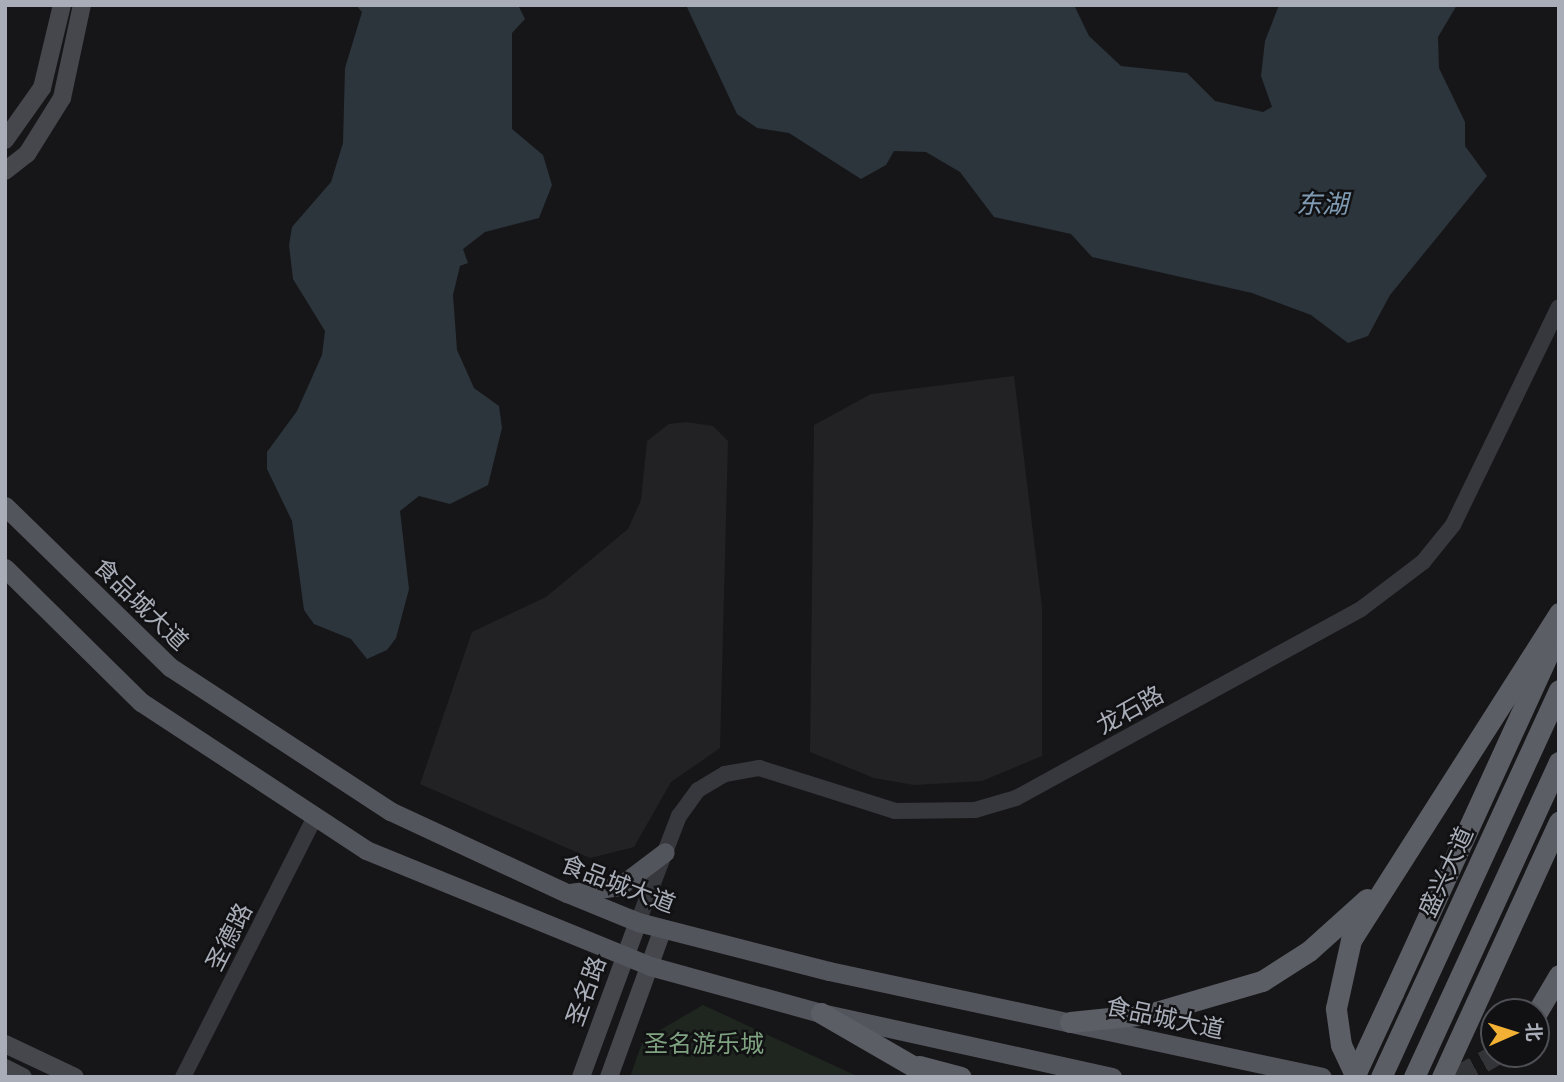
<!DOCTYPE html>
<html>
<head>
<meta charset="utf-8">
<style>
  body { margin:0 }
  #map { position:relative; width:1564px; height:1082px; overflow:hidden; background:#161618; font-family:"PT Sans Narrow","Noto Sans SC",sans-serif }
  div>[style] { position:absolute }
  .built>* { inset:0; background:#222225 }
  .green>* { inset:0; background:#1e261f }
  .water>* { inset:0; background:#2c353c }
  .trunk-tunnel>* { height:21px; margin-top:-10.5px; transform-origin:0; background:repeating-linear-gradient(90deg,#333438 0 21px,transparent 0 31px) }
  .tertiary>* { height:16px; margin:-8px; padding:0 8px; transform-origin:8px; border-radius:8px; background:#37383d }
  .secondary>* { height:18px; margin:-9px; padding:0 9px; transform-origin:9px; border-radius:9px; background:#45474d }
  .primary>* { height:19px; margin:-9.5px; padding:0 9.5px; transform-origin:9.5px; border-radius:9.5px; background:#53555c }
  .trunk>* { height:21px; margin:-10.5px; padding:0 10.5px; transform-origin:10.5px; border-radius:10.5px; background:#5b5e65 }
  .trunk-bridge>* { height:21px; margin:-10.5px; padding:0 10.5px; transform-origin:10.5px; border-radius:10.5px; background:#5b5e65 }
  span { translate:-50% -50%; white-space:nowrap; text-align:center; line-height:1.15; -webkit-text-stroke:5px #111113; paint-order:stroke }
  .street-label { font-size:24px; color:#a8adb8 }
  .park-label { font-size:24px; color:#7fa381 }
  .water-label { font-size:26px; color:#7f9bb3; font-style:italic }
  .frame { position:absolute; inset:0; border:7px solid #a8adb8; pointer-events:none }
  .north { position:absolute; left:1480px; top:998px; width:70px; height:70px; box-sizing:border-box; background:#111113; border:2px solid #4d4f55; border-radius:50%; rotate:87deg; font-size:19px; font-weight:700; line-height:28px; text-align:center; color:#a8adb8 }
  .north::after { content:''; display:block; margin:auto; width:24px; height:32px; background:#f2b134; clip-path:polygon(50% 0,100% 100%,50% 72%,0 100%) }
</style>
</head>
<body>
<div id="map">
  <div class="built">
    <i style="clip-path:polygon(1014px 376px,1042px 607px,1042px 756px,982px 781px,914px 785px,874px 778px,810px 752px,814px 425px,871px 394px)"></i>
    <i style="clip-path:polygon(686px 422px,713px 426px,728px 441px,720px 748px,671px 782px,634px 847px,590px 858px,420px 784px,472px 632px,546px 597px,628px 529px,641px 500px,647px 441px,669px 424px)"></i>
  </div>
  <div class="green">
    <i style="clip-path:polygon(703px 1005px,859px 1077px,630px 1077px,643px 1040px)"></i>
  </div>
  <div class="water">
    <i style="clip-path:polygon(356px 5px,518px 5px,525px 19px,512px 33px,512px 129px,543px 155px,552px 185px,539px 218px,485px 232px,463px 249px,468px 263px,460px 266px,453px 295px,457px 350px,474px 388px,499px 406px,502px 428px,488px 485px,450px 504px,419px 496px,400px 511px,409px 589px,396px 638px,387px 650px,367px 659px,351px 639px,314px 624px,304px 610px,292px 521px,267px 469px,267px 452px,297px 411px,322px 355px,325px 331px,293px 279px,289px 245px,292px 227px,331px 182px,343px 143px,345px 68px,362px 12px)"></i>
    <i style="clip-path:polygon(686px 5px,1074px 5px,1089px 36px,1121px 66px,1187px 73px,1215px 101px,1263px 112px,1272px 107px,1261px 76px,1265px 41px,1279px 5px,1457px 5px,1438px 37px,1439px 68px,1465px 122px,1465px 146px,1487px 176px,1390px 295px,1368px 336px,1348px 343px,1311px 315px,1252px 293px,1092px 257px,1071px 234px,994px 217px,960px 172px,926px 152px,894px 151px,886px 165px,861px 179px,789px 133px,757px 128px,737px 114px)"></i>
  </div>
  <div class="trunk-tunnel">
    <i style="left:1456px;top:1077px;width:47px;rotate:-29.3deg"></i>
  </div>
  <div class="tertiary">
    <i style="left:638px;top:922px;width:114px;rotate:-68.9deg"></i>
    <i style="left:679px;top:816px;width:32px;rotate:-54deg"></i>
    <i style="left:698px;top:790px;width:31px;rotate:-31deg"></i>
    <i style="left:725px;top:774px;width:35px;rotate:-10deg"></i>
    <i style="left:759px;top:768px;width:143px;rotate:17.5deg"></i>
    <i style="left:895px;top:811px;width:80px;rotate:-0.7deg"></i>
    <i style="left:975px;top:810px;width:43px;rotate:-16.3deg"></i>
    <i style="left:1016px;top:798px;width:393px;rotate:-28.7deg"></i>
    <i style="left:1361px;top:609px;width:78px;rotate:-37.2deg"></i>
    <i style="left:1423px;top:562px;width:48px;rotate:-51deg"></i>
    <i style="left:1453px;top:525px;width:242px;rotate:-64.1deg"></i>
    <i style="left:183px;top:1077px;width:292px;rotate:-63.1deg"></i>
  </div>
  <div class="secondary">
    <i style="left:5px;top:140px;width:64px;rotate:-54.6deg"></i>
    <i style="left:42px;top:88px;width:85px;rotate:-76.5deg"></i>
    <i style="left:5px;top:171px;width:28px;rotate:-38deg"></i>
    <i style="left:27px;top:154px;width:66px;rotate:-58deg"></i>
    <i style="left:62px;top:98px;width:95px;rotate:-77.9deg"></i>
    <i style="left:5px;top:1044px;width:77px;rotate:25.2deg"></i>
    <i style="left:5px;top:1068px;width:20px;rotate:27deg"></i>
    <i style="left:581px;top:1077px;width:165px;rotate:-69.8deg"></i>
    <i style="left:609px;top:1077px;width:158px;rotate:-70deg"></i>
  </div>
  <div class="primary">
    <i style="left:5px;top:506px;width:231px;rotate:44.3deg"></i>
    <i style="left:170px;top:667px;width:263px;rotate:33.2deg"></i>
    <i style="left:390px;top:811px;width:195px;rotate:24.9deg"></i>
    <i style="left:567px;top:893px;width:77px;rotate:22.2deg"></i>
    <i style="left:638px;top:922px;width:197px;rotate:14.4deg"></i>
    <i style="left:829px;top:971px;width:504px;rotate:12.13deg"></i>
    <i style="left:5px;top:568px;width:191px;rotate:44.6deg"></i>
    <i style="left:141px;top:702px;width:269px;rotate:33.3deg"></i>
    <i style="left:366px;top:850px;width:307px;rotate:22.2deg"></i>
    <i style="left:650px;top:966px;width:177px;rotate:15.4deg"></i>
    <i style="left:821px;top:1013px;width:298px;rotate:12.4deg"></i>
    <i style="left:570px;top:893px;width:50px;rotate:-8deg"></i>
    <i style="left:620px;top:886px;width:56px;rotate:-37.1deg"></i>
  </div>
  <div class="trunk">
    <i style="left:1393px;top:993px;width:384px;rotate:-65.4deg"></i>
    <i style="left:821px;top:1013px;width:128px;rotate:30deg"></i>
    <i style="left:1536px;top:1014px;width:45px;rotate:-59.5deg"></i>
    <i style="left:1070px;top:1022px;width:79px;rotate:-5.8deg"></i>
    <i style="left:1149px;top:1014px;width:118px;rotate:-16.3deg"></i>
    <i style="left:1262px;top:981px;width:56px;rotate:-32.6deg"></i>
    <i style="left:1309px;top:951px;width:78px;rotate:-41.9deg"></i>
    <i style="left:919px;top:1066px;width:43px;rotate:14.7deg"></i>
    <i style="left:1356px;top:1077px;width:35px;rotate:-115deg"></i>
    <i style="left:1341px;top:1045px;width:37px;rotate:-98deg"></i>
    <i style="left:1336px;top:1008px;width:70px;rotate:-77.6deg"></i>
    <i style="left:1351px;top:940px;width:388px;rotate:-57.5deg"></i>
    <i style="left:1381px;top:1077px;width:426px;rotate:-65.3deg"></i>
    <i style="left:1414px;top:1077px;width:347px;rotate:-65.3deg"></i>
    <i style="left:1442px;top:1077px;width:281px;rotate:-65.4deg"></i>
  </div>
  <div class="trunk-bridge">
    <i style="left:1354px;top:1077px;width:93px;rotate:-65.1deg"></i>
  </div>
  <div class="street-label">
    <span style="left:141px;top:604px;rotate:44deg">食品城大道</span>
    <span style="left:1130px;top:710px;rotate:-29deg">龙石路</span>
    <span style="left:1446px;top:872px;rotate:-65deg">盛兴大道</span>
    <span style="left:618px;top:884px;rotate:21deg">食品城大道</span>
    <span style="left:229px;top:937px;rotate:-63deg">圣德路</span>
    <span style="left:586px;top:991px;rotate:-70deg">圣名路</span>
    <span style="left:1165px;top:1018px;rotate:12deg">食品城大道</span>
  </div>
  <div class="park-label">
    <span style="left:704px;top:1044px">圣名游乐城</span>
  </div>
  <div class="water-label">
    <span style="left:1322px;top:204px">东湖</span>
  </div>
  <div class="frame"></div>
  <div class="north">北</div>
</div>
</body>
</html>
